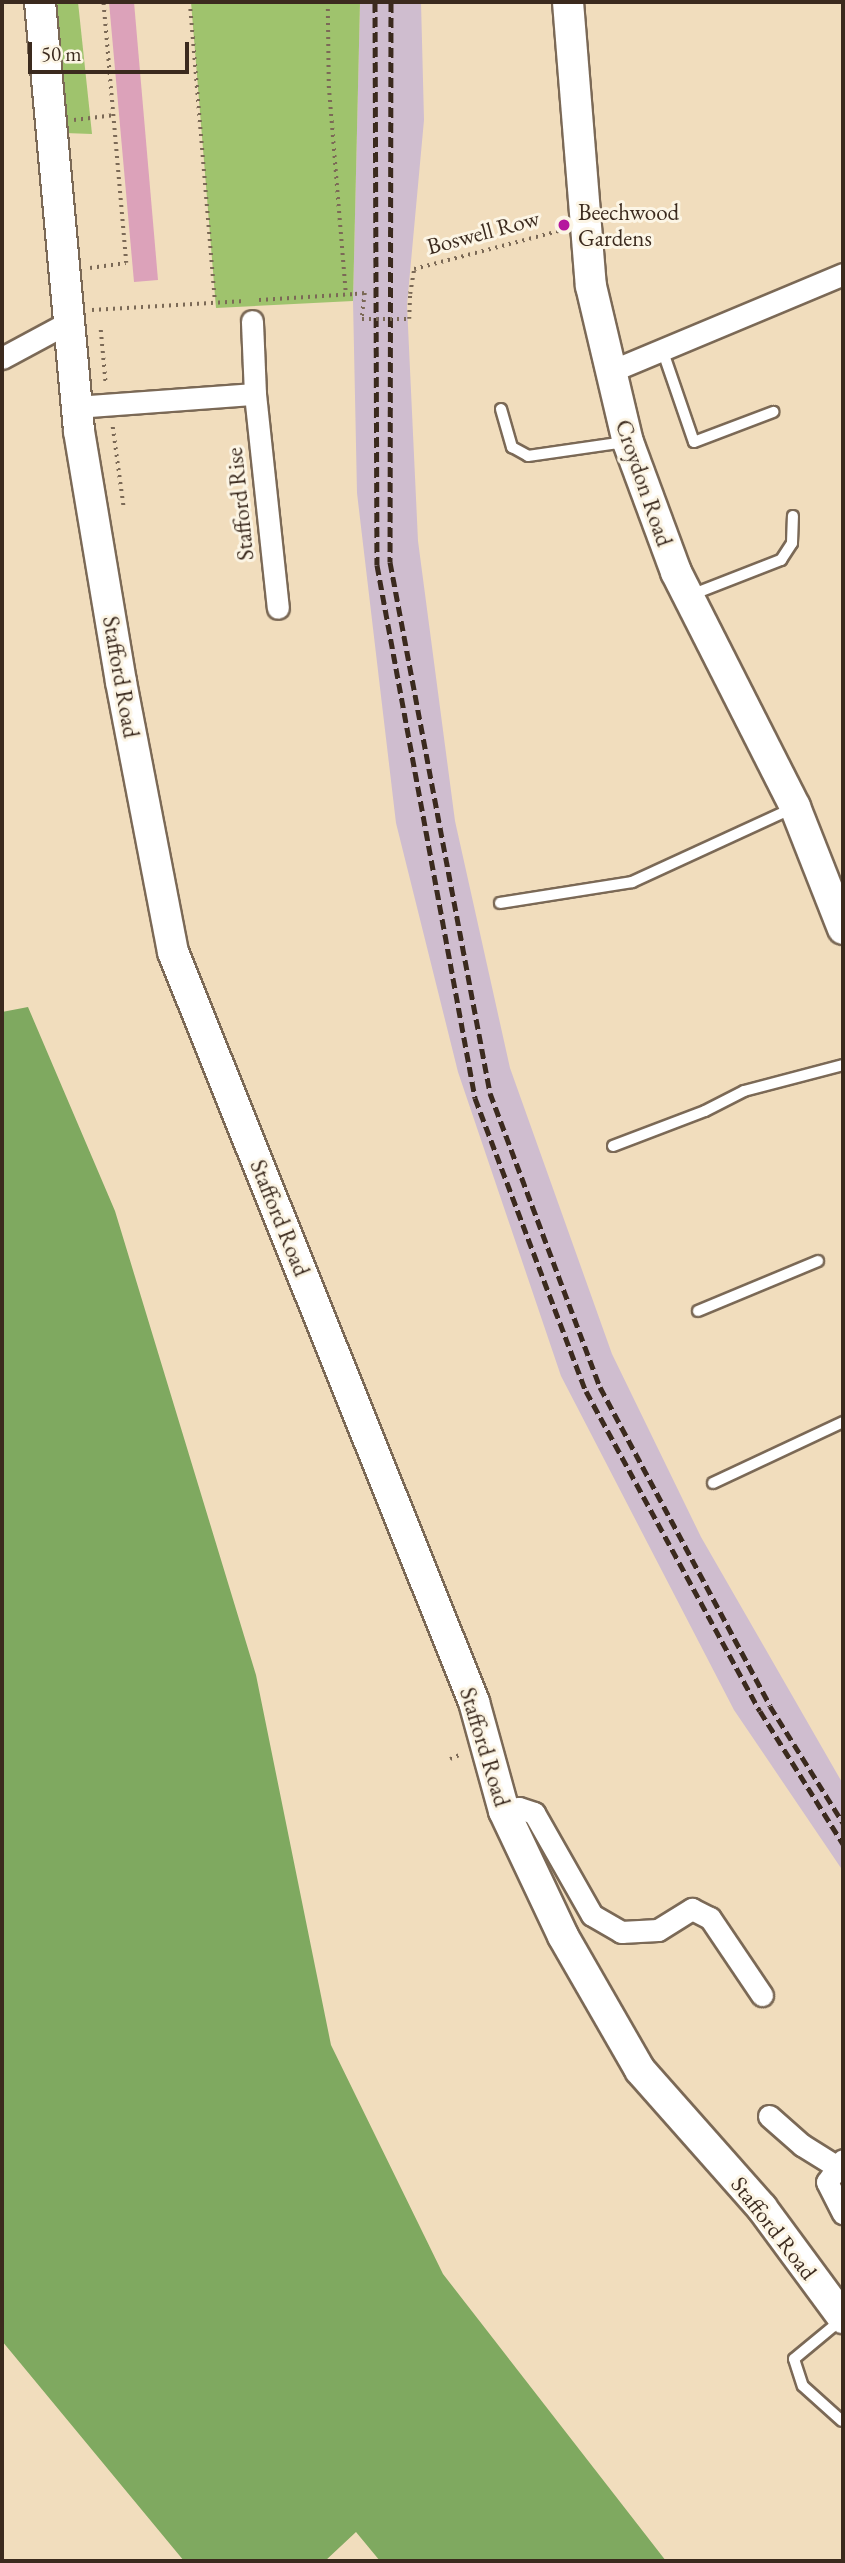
<!DOCTYPE html>
<html>
<head>
<meta charset="utf-8">
<style>
  body { margin:0 }
  #map { position:relative; width:845px; height:2563px; overflow:hidden; background:#f1ddbd; font-family:"EB Garamond",serif }
  div>[style] { position:absolute }
  .industrial>* { inset:0; background:#cfbdcf }
  .green>* { inset:0; background:#9fc36d }
  .forest>* { inset:0; background:#7fa960 }
  .building>* { inset:0; background:#dca2ba }
  .path>* { height:3.5px; margin-top:-1.75px; transform-origin:0; background:repeating-linear-gradient(90deg,#7b6956 0 2px,transparent 0 7px) }
  .roads { filter:drop-shadow(2px 0 #7b6956) drop-shadow(-2px 0 #7b6956) drop-shadow(0 2px #7b6956) drop-shadow(0 -2px #7b6956) }
  .lane>* { height:10px; margin:-5px; padding:0 5px; transform-origin:5px; border-radius:5px; background:#fff }
  .street>* { height:21px; margin:-10.5px; padding:0 10.5px; transform-origin:10.5px; border-radius:10.5px; background:#fff }
  .secondary>* { height:30px; margin:-15px; padding:0 15px; transform-origin:15px; border-radius:15px; background:#fff }
  .rail>* { height:5px; margin-top:-2.5px; transform-origin:0; background:repeating-linear-gradient(90deg,#3b2a1e 0 10px,transparent 0 15px) }
  .path-bridge>* { height:3.5px; margin-top:-1.75px; transform-origin:0; background:repeating-linear-gradient(90deg,#7b6956 0 2px,transparent 0 7px) }
  .dots>* { width:19px; height:19px; translate:-50% -50%; box-sizing:border-box; border:4px solid #fcf5e5; border-radius:50% }
  span { translate:-50% -50%; white-space:nowrap; text-align:center; line-height:1.15; -webkit-text-stroke:6px #fcf5e5; paint-order:stroke }
  .poi-label { font-size:23px; color:#3b2a1e }
  .left { translate:0 -50%; text-align:left }
  .street-label { font-size:23px; color:#3b2a1e }
  .frame { position:absolute; inset:0; border:4px solid #3b2a1e; pointer-events:none }
  .scale { position:absolute; left:28px; top:42px; width:161px; height:32px; box-sizing:border-box; border:4px solid #3b2a1e; border-top:0; padding-left:9px; font-size:21px; line-height:24px; white-space:nowrap; color:#3b2a1e; -webkit-text-stroke:5px #fcf5e5; paint-order:stroke }
</style>
</head>
<body>
<div id="map">
  <div class="industrial">
    <i style="clip-path:polygon(360px 2px,421px 2px,424px 120px,407px 305px,418px 541px,455px 821px,510px 1068px,612px 1354px,701px 1537px,843px 1784px,843px 1871px,734px 1710px,561px 1376px,458px 1072px,396px 823px,357px 493px,353px 301px)"></i>
  </div>
  <div class="green">
    <i style="clip-path:polygon(54px 2px,78px 2px,92px 134px,65px 133px)"></i>
    <i style="clip-path:polygon(191px 2px,360px 2px,353px 301px,216px 308px)"></i>
  </div>
  <div class="forest">
    <i style="clip-path:polygon(28px 1007px,115px 1211px,256px 1675px,331px 2045px,443px 2274px,666px 2561px,380px 2561px,356px 2532px,325px 2561px,184px 2561px,2px 2341px,2px 1012px)"></i>
  </div>
  <div class="building">
    <i style="clip-path:polygon(109px 2px,134px 2px,158px 280px,134px 282px)"></i>
  </div>
  <div class="path">
    <i style="left:190px;top:2px;width:300px;rotate:85.2deg"></i>
    <i style="left:328px;top:2px;width:84px;rotate:89.3deg"></i>
    <i style="left:329px;top:86px;width:210px;rotate:85.3deg"></i>
    <i style="left:74px;top:120px;width:41px;rotate:-7deg"></i>
    <i style="left:90px;top:268px;width:36px;rotate:-8deg"></i>
    <i style="left:126px;top:263px;width:262px;rotate:-95deg"></i>
    <i style="left:410px;top:294px;width:25px;rotate:-81deg"></i>
    <i style="left:414px;top:269px;width:154px;rotate:-14.7deg"></i>
    <i style="left:259px;top:300px;width:96px;rotate:-3.6deg"></i>
    <i style="left:92px;top:310px;width:153px;rotate:-3.4deg"></i>
    <i style="left:101px;top:330px;width:55px;rotate:84.8deg"></i>
    <i style="left:113px;top:427px;width:82px;rotate:82.3deg"></i>
    <i style="left:450px;top:1759px;width:13px;rotate:-23deg"></i>
  </div>
  <div class="roads">
    <div class="lane">
      <i style="left:663px;top:352px;width:95px;rotate:71deg"></i>
      <i style="left:694px;top:442px;width:85px;rotate:-20.8deg"></i>
      <i style="left:501px;top:409px;width:40px;rotate:74deg"></i>
      <i style="left:512px;top:447px;width:18px;rotate:29deg"></i>
      <i style="left:528px;top:456px;width:98px;rotate:-8.2deg"></i>
      <i style="left:691px;top:595px;width:97px;rotate:-21.3deg"></i>
      <i style="left:781px;top:560px;width:20px;rotate:-57deg"></i>
      <i style="left:792px;top:543px;width:27px;rotate:-88deg"></i>
      <i style="left:500px;top:903px;width:134px;rotate:-9deg"></i>
      <i style="left:632px;top:882px;width:177px;rotate:-24.7deg"></i>
      <i style="left:613px;top:1146px;width:98px;rotate:-20.8deg"></i>
      <i style="left:705px;top:1111px;width:44px;rotate:-27.1deg"></i>
      <i style="left:744px;top:1091px;width:102px;rotate:-14.7deg"></i>
      <i style="left:698px;top:1311px;width:130px;rotate:-22.6deg"></i>
      <i style="left:713px;top:1483px;width:144px;rotate:-25.1deg"></i>
      <i style="left:841px;top:2320px;width:61px;rotate:140.3deg"></i>
      <i style="left:794px;top:2359px;width:28px;rotate:72deg"></i>
      <i style="left:803px;top:2386px;width:52px;rotate:41.9deg"></i>
    </div>
    <div class="street">
      <i style="left:2px;top:358px;width:74px;rotate:-28.3deg"></i>
      <i style="left:609px;top:372px;width:254px;rotate:-22.7deg"></i>
      <i style="left:255px;top:394px;width:215px;rotate:83.9deg"></i>
      <i style="left:76px;top:407px;width:179px;rotate:-4.2deg"></i>
      <i style="left:255px;top:394px;width:73px;rotate:-92.4deg"></i>
      <i style="left:504px;top:1811px;width:15px;rotate:-11deg"></i>
      <i style="left:519px;top:1808px;width:16px;rotate:18deg"></i>
      <i style="left:534px;top:1813px;width:117px;rotate:60.4deg"></i>
      <i style="left:592px;top:1915px;width:34px;rotate:30deg"></i>
      <i style="left:621px;top:1932px;width:37px;rotate:-3deg"></i>
      <i style="left:658px;top:1930px;width:40px;rotate:-32deg"></i>
      <i style="left:692px;top:1909px;width:20px;rotate:27deg"></i>
      <i style="left:710px;top:1918px;width:93px;rotate:56deg"></i>
      <i style="left:769px;top:2116px;width:44px;rotate:41.3deg"></i>
      <i style="left:802px;top:2145px;width:40px;rotate:32deg"></i>
      <i style="left:843px;top:2160px;width:27px;rotate:126deg"></i>
      <i style="left:827px;top:2182px;width:35px;rotate:63deg"></i>
    </div>
    <div class="secondary">
      <i style="left:40px;top:2px;width:431px;rotate:84.8deg"></i>
      <i style="left:79px;top:431px;width:254px;rotate:80.5deg"></i>
      <i style="left:121px;top:682px;width:275px;rotate:79.1deg"></i>
      <i style="left:173px;top:952px;width:808px;rotate:68.13deg"></i>
      <i style="left:474px;top:1702px;width:113px;rotate:74.6deg"></i>
      <i style="left:504px;top:1811px;width:138px;rotate:64.7deg"></i>
      <i style="left:563px;top:1936px;width:155px;rotate:60.1deg"></i>
      <i style="left:640px;top:2070px;width:184px;rotate:48.5deg"></i>
      <i style="left:762px;top:2208px;width:137px;rotate:53.6deg"></i>
      <i style="left:568px;top:2px;width:285px;rotate:85.4deg"></i>
      <i style="left:591px;top:286px;width:160px;rotate:76.7deg"></i>
      <i style="left:628px;top:442px;width:139px;rotate:69.7deg"></i>
      <i style="left:676px;top:572px;width:263px;rotate:63.1deg"></i>
      <i style="left:795px;top:807px;width:131px;rotate:68.5deg"></i>
    </div>
  </div>
  <div class="rail">
    <i style="left:375px;top:2px;width:563px;rotate:89.8deg"></i>
    <i style="left:377px;top:565px;width:542px;rotate:79.58deg"></i>
    <i style="left:475px;top:1098px;width:313px;rotate:69.3deg"></i>
    <i style="left:586px;top:1391px;width:364px;rotate:61.5deg"></i>
    <i style="left:760px;top:1711px;width:157px;rotate:58deg"></i>
    <i style="left:391px;top:2px;width:560px;rotate:90.1deg"></i>
    <i style="left:390px;top:562px;width:540px;rotate:79.33deg"></i>
    <i style="left:490px;top:1093px;width:314px;rotate:69.5deg"></i>
    <i style="left:600px;top:1387px;width:361px;rotate:61.9deg"></i>
    <i style="left:770px;top:1706px;width:138px;rotate:58deg"></i>
  </div>
  <div class="path-bridge">
    <i style="left:355px;top:294px;width:10px;rotate:-6deg"></i>
    <i style="left:365px;top:293px;width:26px;rotate:97deg"></i>
    <i style="left:362px;top:319px;width:47px"></i>
    <i style="left:409px;top:319px;width:25px;rotate:-88deg"></i>
  </div>
  <div class="dots">
    <i style="left:564px;top:225px;background:#b5179e"></i>
  </div>
  <div class="poi-label">
    <span class="left" style="left:578px;top:225px">Beechwood<br>Gardens</span>
  </div>
  <div class="street-label">
    <span style="left:483px;top:232px;rotate:-15deg">Boswell Row</span>
    <span style="left:644px;top:483px;rotate:71deg">Croydon Road</span>
    <span style="left:240px;top:504px;rotate:-96deg">Stafford Rise</span>
    <span style="left:121px;top:677px;rotate:80deg">Stafford Road</span>
    <span style="left:280px;top:1218px;rotate:68deg">Stafford Road</span>
    <span style="left:485px;top:1747px;rotate:73deg">Stafford Road</span>
    <span style="left:774px;top:2228px;rotate:52deg">Stafford Road</span>
  </div>
  <div class="frame"></div>
  <div class="scale">50 m</div>
</div>
</body>
</html>
